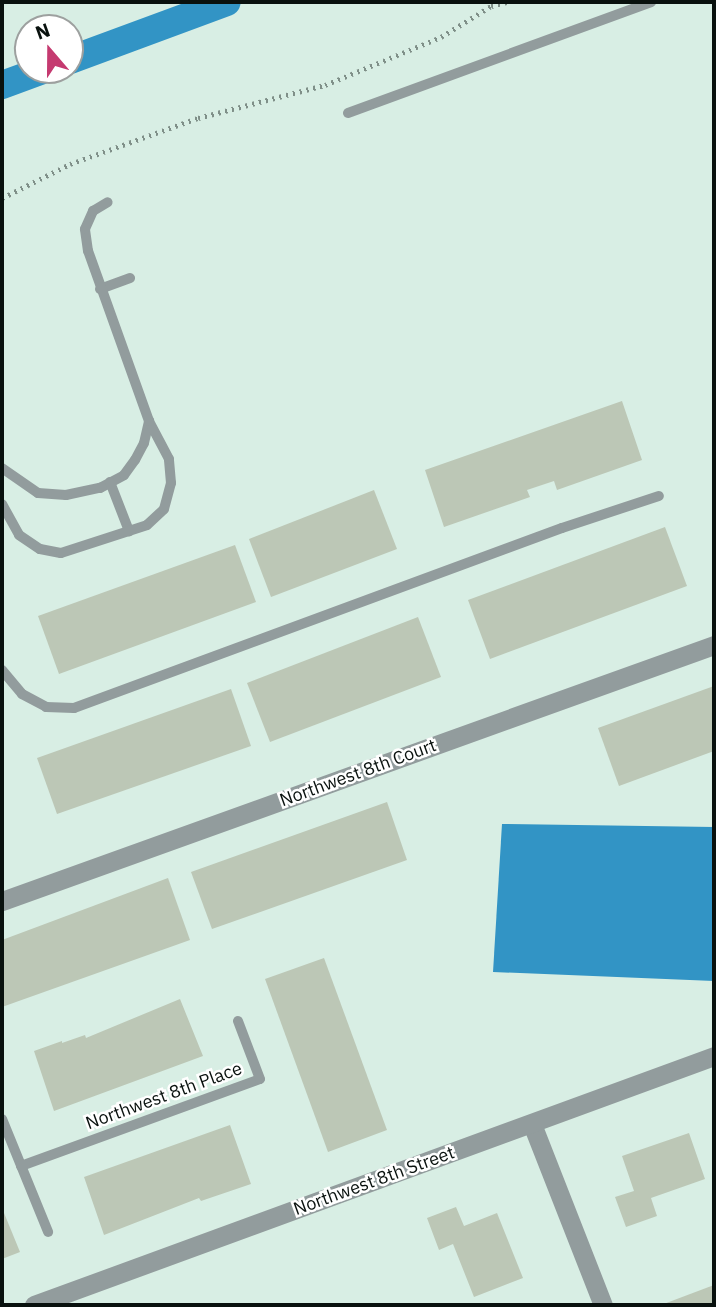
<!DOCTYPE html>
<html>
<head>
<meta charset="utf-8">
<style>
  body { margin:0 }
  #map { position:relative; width:716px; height:1307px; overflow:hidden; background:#d8eee4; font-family:"IBM Plex Sans",sans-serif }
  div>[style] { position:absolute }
  .water>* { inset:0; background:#3294c5 }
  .canal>* { height:28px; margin:-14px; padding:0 14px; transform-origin:14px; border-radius:14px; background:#3294c5 }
  .building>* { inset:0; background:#bcc7b6 }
  .path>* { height:4.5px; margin-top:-2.25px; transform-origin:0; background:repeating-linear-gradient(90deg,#7f8f88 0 2px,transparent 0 7px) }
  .service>* { height:10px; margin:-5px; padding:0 5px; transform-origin:5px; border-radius:5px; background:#929c9d }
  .minor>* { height:19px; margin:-9.5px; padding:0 9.5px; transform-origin:9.5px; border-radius:9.5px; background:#929c9d }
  span { translate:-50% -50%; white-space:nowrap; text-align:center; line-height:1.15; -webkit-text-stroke:5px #fff; paint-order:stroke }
  .street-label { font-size:18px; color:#09110e }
  .frame { position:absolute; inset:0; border:4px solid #09110e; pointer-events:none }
  .north { position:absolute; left:14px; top:14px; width:70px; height:70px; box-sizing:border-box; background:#fff; border:2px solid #9da09f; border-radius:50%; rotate:340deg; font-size:19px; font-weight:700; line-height:28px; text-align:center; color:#09110e }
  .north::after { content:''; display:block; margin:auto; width:24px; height:32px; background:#c53a70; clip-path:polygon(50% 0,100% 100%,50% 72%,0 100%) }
</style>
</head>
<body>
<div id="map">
  <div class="water">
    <i style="clip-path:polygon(502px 824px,714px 827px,714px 981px,493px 972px)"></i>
  </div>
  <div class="canal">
    <i style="left:70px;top:60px;width:167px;rotate:-20.3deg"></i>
    <i style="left:2px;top:85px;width:44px;rotate:-20.1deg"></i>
  </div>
  <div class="building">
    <i style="clip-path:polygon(622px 401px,642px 460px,557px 490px,554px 481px,527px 490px,530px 497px,444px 527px,425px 470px)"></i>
    <i style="clip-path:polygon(374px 490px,397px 549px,271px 597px,249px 539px)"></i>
    <i style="clip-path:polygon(665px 527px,687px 586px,490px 659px,468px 600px)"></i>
    <i style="clip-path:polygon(235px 545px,256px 602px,59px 674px,38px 616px)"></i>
    <i style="clip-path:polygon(418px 617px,441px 677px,270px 742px,247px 683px)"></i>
    <i style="clip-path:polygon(714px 686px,714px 751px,619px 786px,598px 728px)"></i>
    <i style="clip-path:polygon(231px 689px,251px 746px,57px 814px,37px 758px)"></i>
    <i style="clip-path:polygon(387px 802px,407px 860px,212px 929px,191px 872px)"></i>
    <i style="clip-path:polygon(168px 878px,190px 940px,2px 1007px,2px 940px)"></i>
    <i style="clip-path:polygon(324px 958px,387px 1130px,328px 1152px,265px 979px)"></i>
    <i style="clip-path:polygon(180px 999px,203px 1056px,54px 1111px,34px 1051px,62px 1041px,62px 1043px,85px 1035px,86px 1038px)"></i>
    <i style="clip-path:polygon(230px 1125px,251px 1184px,201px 1201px,199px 1198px,104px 1235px,84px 1177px)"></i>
    <i style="clip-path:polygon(689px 1133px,705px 1179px,651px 1198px,657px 1216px,626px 1227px,615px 1197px,634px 1191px,622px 1156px)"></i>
    <i style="clip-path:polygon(456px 1207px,464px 1226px,497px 1213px,523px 1278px,474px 1297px,453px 1244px,439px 1250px,427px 1218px)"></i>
    <i style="clip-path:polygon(2px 1208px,20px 1252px,2px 1259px)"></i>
    <i style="clip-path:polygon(714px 1285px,714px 1305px,661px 1305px)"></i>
  </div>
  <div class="path">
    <i style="left:2px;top:198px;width:76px;rotate:-26.6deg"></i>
    <i style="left:70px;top:164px;width:136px;rotate:-19.8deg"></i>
    <i style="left:198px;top:118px;width:131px;rotate:-14.6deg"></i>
    <i style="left:325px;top:85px;width:126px;rotate:-22.5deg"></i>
    <i style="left:441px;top:37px;width:59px;rotate:-31.8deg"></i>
    <i style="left:491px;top:6px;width:16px;rotate:-14deg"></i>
  </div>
  <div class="service">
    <i style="left:348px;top:113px;width:323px;rotate:-20.1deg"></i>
    <i style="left:100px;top:289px;width:32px;rotate:-20deg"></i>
    <i style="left:2px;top:468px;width:44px;rotate:34.8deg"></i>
    <i style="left:38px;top:493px;width:28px;rotate:4deg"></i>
    <i style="left:66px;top:495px;width:35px;rotate:-12deg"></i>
    <i style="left:100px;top:488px;width:27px;rotate:-28deg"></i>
    <i style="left:124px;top:475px;width:19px;rotate:-54deg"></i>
    <i style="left:135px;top:460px;width:19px;rotate:-62deg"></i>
    <i style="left:144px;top:443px;width:23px;rotate:-77deg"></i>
    <i style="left:110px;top:482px;width:53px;rotate:68.8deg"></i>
    <i style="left:2px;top:504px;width:35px;rotate:61deg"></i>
    <i style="left:19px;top:535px;width:25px;rotate:34deg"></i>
    <i style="left:40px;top:549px;width:21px;rotate:11deg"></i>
    <i style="left:61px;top:553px;width:90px;rotate:-18deg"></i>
    <i style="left:147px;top:525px;width:23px;rotate:-43deg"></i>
    <i style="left:164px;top:509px;width:27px;rotate:-75deg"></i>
    <i style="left:171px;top:483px;width:24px;rotate:-95deg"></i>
    <i style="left:169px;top:459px;width:43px;rotate:-117.8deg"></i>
    <i style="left:149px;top:421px;width:181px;rotate:-109.7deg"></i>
    <i style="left:88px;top:251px;width:22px;rotate:-98deg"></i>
    <i style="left:85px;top:229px;width:20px;rotate:-66deg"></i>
    <i style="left:93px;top:211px;width:17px;rotate:-31deg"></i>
    <i style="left:2px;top:670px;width:31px;rotate:50deg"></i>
    <i style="left:22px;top:694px;width:27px;rotate:28deg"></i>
    <i style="left:46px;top:707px;width:28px;rotate:2deg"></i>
    <i style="left:74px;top:708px;width:520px;rotate:-20.25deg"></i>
    <i style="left:562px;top:528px;width:102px;rotate:-18.3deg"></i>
    <i style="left:2px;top:1119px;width:122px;rotate:67.8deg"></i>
    <i style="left:21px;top:1166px;width:254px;rotate:-20deg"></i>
    <i style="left:260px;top:1079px;width:62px;rotate:-110.8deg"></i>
  </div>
  <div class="minor">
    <i style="left:2px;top:901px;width:757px;rotate:-19.78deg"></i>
    <i style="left:532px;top:1124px;width:194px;rotate:68.6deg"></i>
    <i style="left:34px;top:1305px;width:724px;rotate:-20.11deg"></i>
  </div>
  <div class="street-label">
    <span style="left:358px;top:773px;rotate:-20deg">Northwest 8th Court</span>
    <span style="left:164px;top:1096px;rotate:-20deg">Northwest 8th Place</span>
    <span style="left:374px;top:1181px;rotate:-20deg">Northwest 8th Street</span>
  </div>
  <div class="frame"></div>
  <div class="north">N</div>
</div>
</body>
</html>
